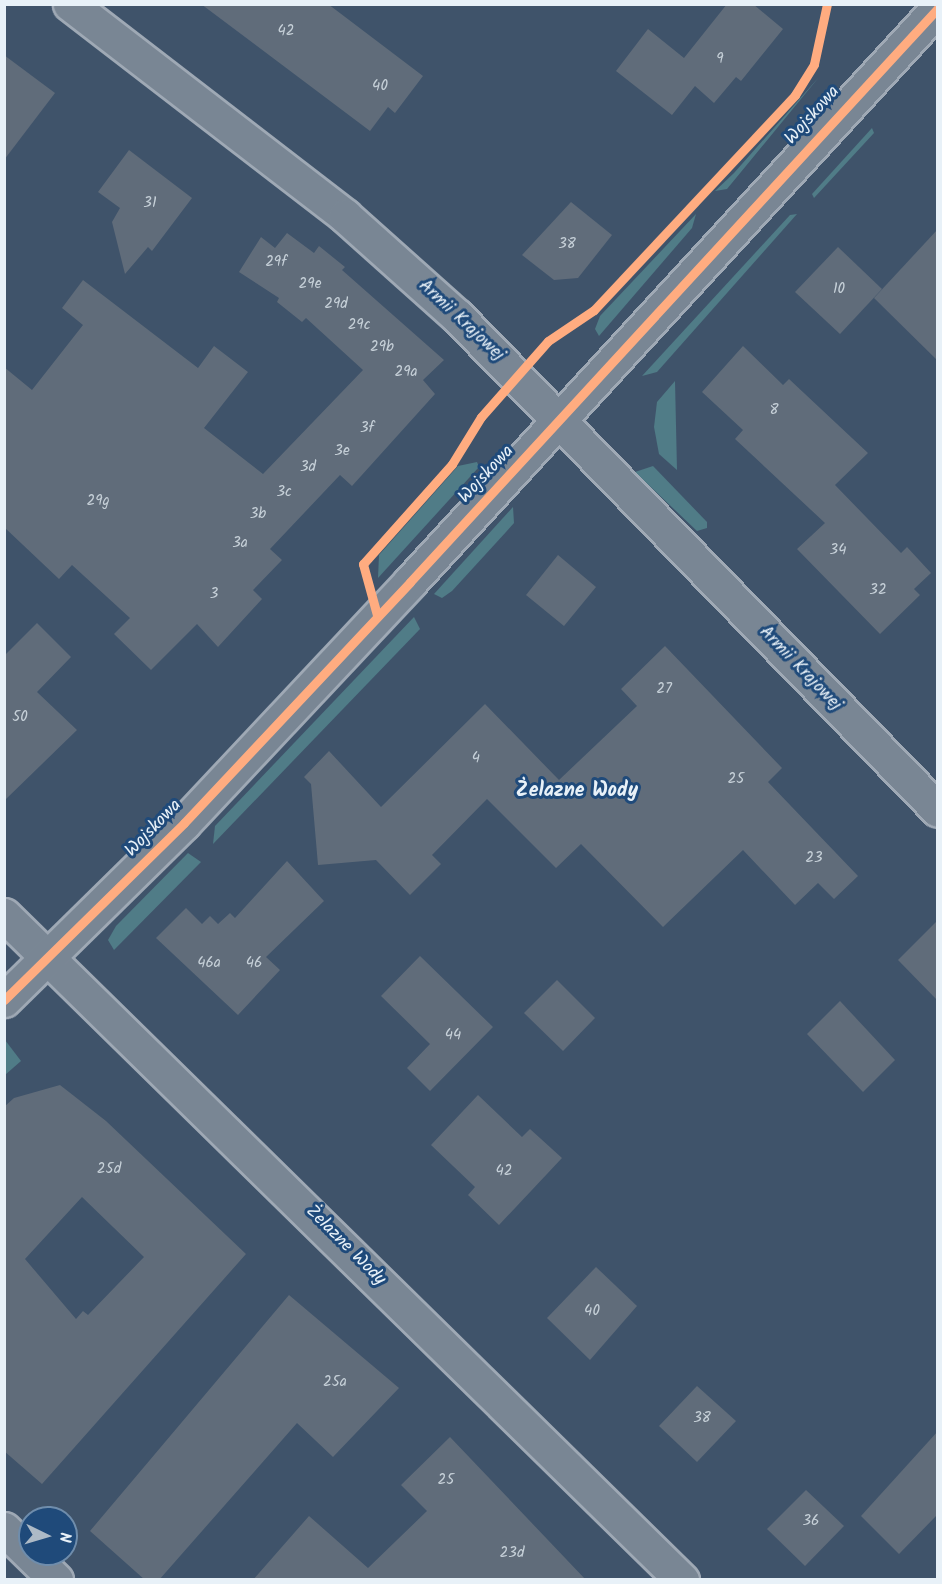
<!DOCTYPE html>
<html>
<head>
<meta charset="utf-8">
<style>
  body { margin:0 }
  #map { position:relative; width:942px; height:1584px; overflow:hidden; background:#3f536a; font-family:Kalam,sans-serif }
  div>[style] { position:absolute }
  .green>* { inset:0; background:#507c87 }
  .building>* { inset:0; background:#606c7a }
  .roads { filter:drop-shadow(2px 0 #9fa9b5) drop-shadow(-2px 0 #9fa9b5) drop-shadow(0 2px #9fa9b5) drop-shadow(0 -2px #9fa9b5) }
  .street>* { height:33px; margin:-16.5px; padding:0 16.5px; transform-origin:16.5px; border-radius:16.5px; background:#798694 }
  .secondary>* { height:33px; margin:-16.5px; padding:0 16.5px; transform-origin:16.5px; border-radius:16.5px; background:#798694 }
  .cycleway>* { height:9px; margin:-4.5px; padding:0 4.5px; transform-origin:4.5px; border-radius:4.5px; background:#ffac80 }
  span { translate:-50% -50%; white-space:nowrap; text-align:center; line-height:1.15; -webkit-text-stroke:6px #1f4a7a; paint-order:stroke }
  .number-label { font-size:15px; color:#c6d0d8 }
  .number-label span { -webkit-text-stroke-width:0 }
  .street-label { font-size:18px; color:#e8f1f8 }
  .neighbourhood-label { font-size:20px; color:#e8f1f8; font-weight:700 }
  .frame { position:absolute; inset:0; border:6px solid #e8f1f8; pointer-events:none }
  .north { position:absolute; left:18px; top:1506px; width:60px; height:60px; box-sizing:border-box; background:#1f4a7a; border:2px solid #6f8dac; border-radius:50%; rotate:95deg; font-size:16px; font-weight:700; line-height:24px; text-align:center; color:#e8f1f8 }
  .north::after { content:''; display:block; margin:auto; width:21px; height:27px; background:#adbac6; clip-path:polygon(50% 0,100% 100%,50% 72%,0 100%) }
</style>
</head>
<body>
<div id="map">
  <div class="green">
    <i style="clip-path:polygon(819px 77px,727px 189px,715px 191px,734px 173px)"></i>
    <i style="clip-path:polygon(872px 128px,874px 133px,814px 198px,812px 194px)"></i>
    <i style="clip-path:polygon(696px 214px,692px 228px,599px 336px,595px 329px,600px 316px)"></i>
    <i style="clip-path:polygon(797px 214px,657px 372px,642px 376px,790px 215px)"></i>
    <i style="clip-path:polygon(675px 381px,677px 470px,659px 454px,654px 427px,657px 402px)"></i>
    <i style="clip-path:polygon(477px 462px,479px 467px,378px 578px,379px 555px,458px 466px)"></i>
    <i style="clip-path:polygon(653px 466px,707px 522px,707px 528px,697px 531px,635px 472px)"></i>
    <i style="clip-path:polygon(513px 507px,514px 523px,506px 532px,452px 591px,442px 598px,434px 594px)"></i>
    <i style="clip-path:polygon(414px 617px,420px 629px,213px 844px,215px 826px)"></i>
    <i style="clip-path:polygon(188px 853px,201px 862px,114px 950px,108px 940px,116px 926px)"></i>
    <i style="clip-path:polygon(5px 1040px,21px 1061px,5px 1075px,4px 1075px)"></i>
  </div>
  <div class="building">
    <i style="clip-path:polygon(201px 4px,328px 4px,423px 76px,395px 113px,388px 107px,370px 131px)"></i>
    <i style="clip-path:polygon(727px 4px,753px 4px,783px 29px,741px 81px,736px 77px,714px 103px,695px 86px,672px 115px,616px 71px,648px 29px,684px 58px)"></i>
    <i style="clip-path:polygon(4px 55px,55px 93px,4px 160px)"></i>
    <i style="clip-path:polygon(129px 150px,192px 198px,152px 251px,148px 247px,125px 274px,112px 222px,120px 208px,98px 192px)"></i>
    <i style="clip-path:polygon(571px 202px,612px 235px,578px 278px,554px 280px,522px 255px)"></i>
    <i style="clip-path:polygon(938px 229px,938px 361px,874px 298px)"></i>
    <i style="clip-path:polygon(287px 233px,314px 253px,319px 246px,345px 267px,342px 270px,444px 360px,423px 380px,435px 394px,352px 486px,340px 475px,270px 549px,282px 560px,253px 590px,262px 599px,218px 647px,197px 624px,151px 670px,114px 634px,130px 618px,72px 565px,59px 579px,4px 527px,4px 367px,32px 390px,83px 325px,62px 308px,83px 280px,198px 368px,214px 346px,248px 372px,204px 428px,263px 474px,363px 370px,306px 318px,302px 322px,277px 302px,279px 298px,239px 272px,261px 237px,275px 248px)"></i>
    <i style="clip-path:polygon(838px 247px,882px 289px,840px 334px,795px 292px)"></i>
    <i style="clip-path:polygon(743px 346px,783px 385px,789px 379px,868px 453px,835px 485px,901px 553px,907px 547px,931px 573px,914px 589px,920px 595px,880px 634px,797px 549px,825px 523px,735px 439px,743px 430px,702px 392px)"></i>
    <i style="clip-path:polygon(558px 555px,596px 587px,564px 626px,526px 595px)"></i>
    <i style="clip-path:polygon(37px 623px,71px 657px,37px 692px,77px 730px,4px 801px,4px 656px)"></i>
    <i style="clip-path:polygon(665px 646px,782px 768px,768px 782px,858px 876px,834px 899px,818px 883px,795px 905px,743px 850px,663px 927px,581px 844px,556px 868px,487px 799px,432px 855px,441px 864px,410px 895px,376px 860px,318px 865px,311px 784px,304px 777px,329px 751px,381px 807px,485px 704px,559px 780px,637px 706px,621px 689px)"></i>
    <i style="clip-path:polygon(287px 861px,324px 901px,266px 957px,280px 970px,238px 1015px,156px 938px,186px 908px,202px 924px,210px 916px,218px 924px,230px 913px,235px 918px)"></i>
    <i style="clip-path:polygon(938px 920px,938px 1001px,898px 960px)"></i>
    <i style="clip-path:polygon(420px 956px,493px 1027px,430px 1091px,407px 1068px,430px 1044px,381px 996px)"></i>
    <i style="clip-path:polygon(557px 980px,595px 1018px,563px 1051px,524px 1013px)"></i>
    <i style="clip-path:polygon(840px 1001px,895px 1060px,863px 1092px,807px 1034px)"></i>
    <i style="clip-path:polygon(evenodd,60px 1085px,106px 1121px,246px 1254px,42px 1484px,4px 1451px,4px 1107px,14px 1098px,60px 1085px,82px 1197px,144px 1257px,88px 1315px,83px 1311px,76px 1319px,25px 1259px,82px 1197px)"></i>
    <i style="clip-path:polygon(478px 1095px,522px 1137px,530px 1129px,562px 1158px,499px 1225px,468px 1195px,475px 1187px,431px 1145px)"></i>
    <i style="clip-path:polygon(596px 1267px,637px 1306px,590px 1360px,547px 1318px)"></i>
    <i style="clip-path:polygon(289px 1295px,399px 1388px,333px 1457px,297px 1423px,159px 1580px,145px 1580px,90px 1531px)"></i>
    <i style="clip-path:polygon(697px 1386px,736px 1421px,697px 1462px,659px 1426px)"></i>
    <i style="clip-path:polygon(938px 1431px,938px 1514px,899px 1554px,861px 1516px)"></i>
    <i style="clip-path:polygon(450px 1437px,586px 1580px,253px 1580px,309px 1516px,368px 1568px,427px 1511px,401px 1485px)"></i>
    <i style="clip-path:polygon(806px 1490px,844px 1526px,805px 1566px,767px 1529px)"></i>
  </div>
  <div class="roads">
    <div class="street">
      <i style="left:70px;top:4px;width:347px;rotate:37.6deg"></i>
      <i style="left:345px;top:216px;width:150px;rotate:41.8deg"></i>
      <i style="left:457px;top:316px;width:689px;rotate:45.76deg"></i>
      <i style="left:4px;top:915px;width:950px;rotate:44.45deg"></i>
      <i style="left:4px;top:1529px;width:73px;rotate:44.4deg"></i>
    </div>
    <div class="secondary">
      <i style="left:4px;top:1000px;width:252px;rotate:-44.5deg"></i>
      <i style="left:184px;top:823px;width:330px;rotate:-46.8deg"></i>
      <i style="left:410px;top:582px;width:780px;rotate:-47.39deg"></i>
    </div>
  </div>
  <div class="cycleway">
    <i style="left:377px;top:615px;width:53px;rotate:-105.4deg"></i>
    <i style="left:363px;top:564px;width:134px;rotate:-48.3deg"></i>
    <i style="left:452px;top:464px;width:55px;rotate:-58.3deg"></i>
    <i style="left:481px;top:417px;width:101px;rotate:-48.6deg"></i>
    <i style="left:548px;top:341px;width:55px;rotate:-34deg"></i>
    <i style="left:594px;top:310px;width:294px;rotate:-46.9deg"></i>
    <i style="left:795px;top:95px;width:36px;rotate:-58deg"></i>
    <i style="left:814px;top:64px;width:61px;rotate:-77.8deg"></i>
    <i style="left:4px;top:1000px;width:252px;rotate:-44.5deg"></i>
    <i style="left:184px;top:823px;width:330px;rotate:-46.8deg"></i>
    <i style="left:410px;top:582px;width:780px;rotate:-47.39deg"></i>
  </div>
  <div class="number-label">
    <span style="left:286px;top:32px">42</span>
    <span style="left:720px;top:60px">9</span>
    <span style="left:380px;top:87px">40</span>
    <span style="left:150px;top:204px">31</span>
    <span style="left:567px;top:245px">38</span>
    <span style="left:276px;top:263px">29f</span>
    <span style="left:310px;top:285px">29e</span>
    <span style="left:839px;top:290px">10</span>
    <span style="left:336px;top:305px">29d</span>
    <span style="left:359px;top:326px">29c</span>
    <span style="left:382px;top:348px">29b</span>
    <span style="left:406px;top:373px">29a</span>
    <span style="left:774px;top:411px">8</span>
    <span style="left:367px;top:429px">3f</span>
    <span style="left:342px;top:452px">3e</span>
    <span style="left:308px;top:468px">3d</span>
    <span style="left:284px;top:493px">3c</span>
    <span style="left:98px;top:502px">29g</span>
    <span style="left:258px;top:515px">3b</span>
    <span style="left:240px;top:544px">3a</span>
    <span style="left:838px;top:551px">34</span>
    <span style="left:878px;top:591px">32</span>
    <span style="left:214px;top:595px">3</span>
    <span style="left:664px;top:690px">27</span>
    <span style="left:20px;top:718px">50</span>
    <span style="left:476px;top:759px">4</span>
    <span style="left:736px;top:780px">25</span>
    <span style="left:814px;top:859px">23</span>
    <span style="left:209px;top:964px">46a</span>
    <span style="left:254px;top:964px">46</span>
    <span style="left:453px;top:1036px">44</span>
    <span style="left:109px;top:1170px">25d</span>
    <span style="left:504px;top:1172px">42</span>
    <span style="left:592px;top:1312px">40</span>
    <span style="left:335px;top:1383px">25a</span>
    <span style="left:702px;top:1419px">38</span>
    <span style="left:446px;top:1481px">25</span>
    <span style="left:811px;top:1522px">36</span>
    <span style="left:512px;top:1554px">23d</span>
  </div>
  <div class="street-label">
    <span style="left:813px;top:116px;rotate:-48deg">Wojskowa</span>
    <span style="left:461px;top:321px;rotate:43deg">Armii Krajowej</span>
    <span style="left:487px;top:475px;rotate:-47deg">Wojskowa</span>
    <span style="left:800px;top:669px;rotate:46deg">Armii Krajowej</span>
    <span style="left:154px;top:829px;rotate:-46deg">Wojskowa</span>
    <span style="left:345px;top:1246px;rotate:45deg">Żelazne Wody</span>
  </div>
  <div class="neighbourhood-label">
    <span style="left:577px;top:791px">Żelazne Wody</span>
  </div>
  <div class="frame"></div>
  <div class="north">N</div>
</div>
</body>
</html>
